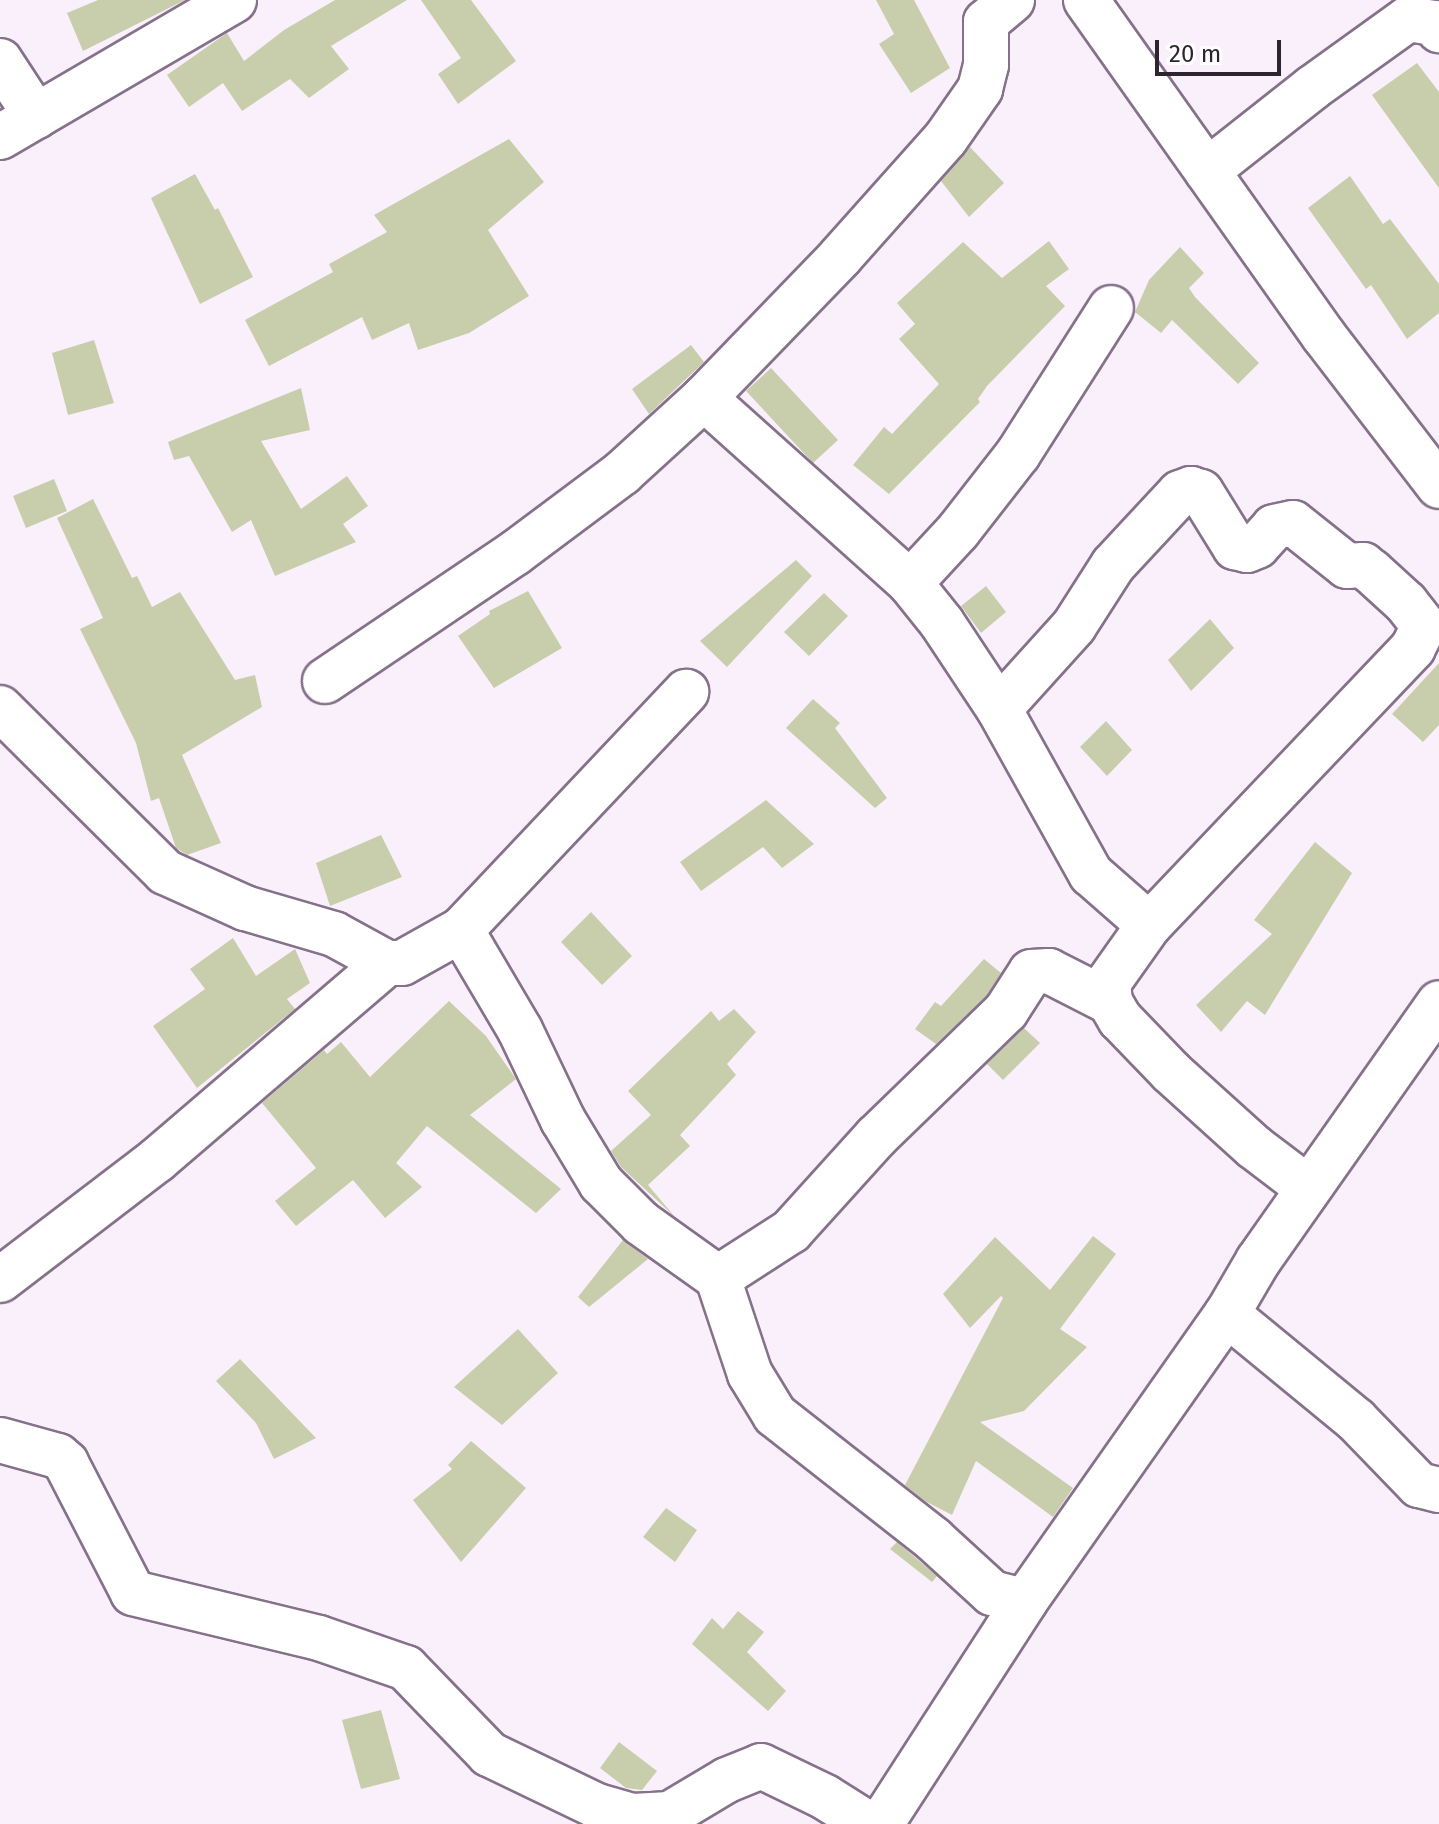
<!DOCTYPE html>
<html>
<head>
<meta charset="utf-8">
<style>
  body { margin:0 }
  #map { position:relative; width:1439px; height:1824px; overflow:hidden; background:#faf0fc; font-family:"Fira Sans",sans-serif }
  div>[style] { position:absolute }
  .building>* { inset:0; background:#c8ceac }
  .roads { filter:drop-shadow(2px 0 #86718b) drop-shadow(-2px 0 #86718b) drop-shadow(0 2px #86718b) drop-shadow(0 -2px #86718b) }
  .minor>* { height:44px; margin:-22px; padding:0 22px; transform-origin:22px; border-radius:22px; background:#fff }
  span { translate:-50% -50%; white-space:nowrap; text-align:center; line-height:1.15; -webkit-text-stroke:8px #fff; paint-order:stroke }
  .scale { position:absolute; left:1155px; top:40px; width:126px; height:36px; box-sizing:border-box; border:4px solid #2c242e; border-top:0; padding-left:10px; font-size:24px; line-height:28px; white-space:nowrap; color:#2c242e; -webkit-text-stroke:6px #fff; paint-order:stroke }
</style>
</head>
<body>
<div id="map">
  <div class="building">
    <i style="clip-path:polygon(98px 0,185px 0,83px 51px,67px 13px)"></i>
    <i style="clip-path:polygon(335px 0,407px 0,331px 46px,349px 69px,309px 98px,290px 79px,242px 111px,223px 83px,189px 107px,167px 75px,227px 33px,244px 61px,284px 30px)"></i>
    <i style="clip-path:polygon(421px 0,471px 0,516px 61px,458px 104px,438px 74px,461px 58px)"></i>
    <i style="clip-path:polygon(876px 0,914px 0,950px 68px,911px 93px,879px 44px,894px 34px)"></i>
    <i style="clip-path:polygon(1417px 63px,1439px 92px,1439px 188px,1372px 95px)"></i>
    <i style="clip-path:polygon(509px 139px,544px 182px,488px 230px,529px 296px,469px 333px,418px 350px,409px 323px,372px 340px,362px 317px,269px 366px,245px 320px,333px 272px,329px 264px,387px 232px,374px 215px)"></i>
    <i style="clip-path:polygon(970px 147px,1004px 183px,969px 217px,941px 181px)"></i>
    <i style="clip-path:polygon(195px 174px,215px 210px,218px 208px,253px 277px,200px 304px,151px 198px)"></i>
    <i style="clip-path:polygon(1350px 176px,1383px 224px,1390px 219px,1439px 284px,1439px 313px,1407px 339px,1371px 285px,1366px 289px,1308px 208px)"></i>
    <i style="clip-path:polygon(1049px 241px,1069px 269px,1046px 286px,1065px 306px,987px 386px,978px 399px,980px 402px,889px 494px,853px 465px,884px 427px,892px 434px,939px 384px,899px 339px,915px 324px,897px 303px,963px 242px,1002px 278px)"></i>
    <i style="clip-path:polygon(1180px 247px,1204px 273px,1189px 288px,1195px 297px,1259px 363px,1238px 384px,1172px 320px,1161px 333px,1135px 312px,1149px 280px)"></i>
    <i style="clip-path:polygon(94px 340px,114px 403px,68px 415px,52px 353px)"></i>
    <i style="clip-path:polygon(691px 345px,704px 362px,649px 414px,632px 389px)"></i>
    <i style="clip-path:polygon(771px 368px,838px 440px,813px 463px,746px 391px)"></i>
    <i style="clip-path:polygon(301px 388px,310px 430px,261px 441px,301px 509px,347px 476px,368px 506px,343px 524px,356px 542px,275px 576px,251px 520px,232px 532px,189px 456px,174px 460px,168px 442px)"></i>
    <i style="clip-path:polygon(54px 479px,67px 511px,26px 528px,13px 496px)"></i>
    <i style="clip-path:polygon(93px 499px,132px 578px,137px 576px,152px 607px,180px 592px,235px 680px,255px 675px,262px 707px,182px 755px,221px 843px,187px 855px,176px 848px,159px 798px,151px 801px,136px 743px,80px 629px,103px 618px,57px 518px)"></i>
    <i style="clip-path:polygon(796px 560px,812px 576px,727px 667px,700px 641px)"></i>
    <i style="clip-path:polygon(986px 586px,1006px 612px,981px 633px,961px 606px)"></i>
    <i style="clip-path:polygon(528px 591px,562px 648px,494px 688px,458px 636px,490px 614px,489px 611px)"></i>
    <i style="clip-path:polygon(824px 593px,848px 616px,809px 656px,784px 632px)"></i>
    <i style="clip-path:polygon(1210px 619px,1234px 648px,1191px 691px,1168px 660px)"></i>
    <i style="clip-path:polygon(1439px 663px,1439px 725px,1423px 742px,1392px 714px)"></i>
    <i style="clip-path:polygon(813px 699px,840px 723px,835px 728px,887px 798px,875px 808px,786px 728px)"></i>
    <i style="clip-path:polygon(1106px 721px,1132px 750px,1107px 776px,1080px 747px)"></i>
    <i style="clip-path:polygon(766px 800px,814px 844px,782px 868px,763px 847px,701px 891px,680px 862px)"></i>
    <i style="clip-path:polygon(381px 835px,402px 877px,330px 906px,316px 863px)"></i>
    <i style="clip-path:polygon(1315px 842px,1352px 873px,1265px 1015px,1247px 1001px,1221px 1032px,1196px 1005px,1272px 934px,1254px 920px)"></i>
    <i style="clip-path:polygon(591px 912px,632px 956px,602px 985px,561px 942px)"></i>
    <i style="clip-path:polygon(233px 938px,256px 976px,295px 949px,310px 983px,287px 999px,295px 1009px,197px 1088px,153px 1026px,205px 989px,190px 969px)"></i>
    <i style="clip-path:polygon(984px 959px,1001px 973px,987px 995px,936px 1044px,915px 1029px,935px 1002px,941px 1006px)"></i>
    <i style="clip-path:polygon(449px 1001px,486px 1036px,516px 1079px,470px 1115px,561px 1189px,536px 1213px,427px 1126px,396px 1163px,422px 1187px,385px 1218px,353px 1180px,296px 1226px,275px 1201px,316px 1168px,262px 1103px,324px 1050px,327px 1054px,341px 1042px,370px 1077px)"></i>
    <i style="clip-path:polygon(734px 1009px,756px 1032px,727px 1064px,736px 1075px,680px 1135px,690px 1146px,648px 1185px,675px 1217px,621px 1167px,611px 1151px,651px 1115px,628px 1091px,711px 1011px,719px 1021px)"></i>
    <i style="clip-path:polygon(1024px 1028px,1040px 1043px,1003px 1080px,987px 1064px)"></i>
    <i style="clip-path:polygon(1093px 1236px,1116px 1254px,1060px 1329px,1087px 1347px,1024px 1411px,980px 1422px,1073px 1488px,1053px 1517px,976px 1461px,952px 1515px,925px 1501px,905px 1485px,1003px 1298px,1001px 1296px,970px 1328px,943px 1294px,995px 1237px,1050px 1290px)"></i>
    <i style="clip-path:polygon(623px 1240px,648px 1259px,589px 1307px,578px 1297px)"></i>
    <i style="clip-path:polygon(518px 1329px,558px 1373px,502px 1425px,454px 1387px)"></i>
    <i style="clip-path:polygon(240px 1359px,316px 1438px,274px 1459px,256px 1423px,216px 1381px)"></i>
    <i style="clip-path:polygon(471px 1441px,526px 1488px,461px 1562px,413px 1500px,452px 1469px,448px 1465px)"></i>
    <i style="clip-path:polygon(666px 1508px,697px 1530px,675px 1562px,643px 1537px)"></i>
    <i style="clip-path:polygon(897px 1542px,937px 1576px,932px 1582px,890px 1549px)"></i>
    <i style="clip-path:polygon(738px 1611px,764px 1632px,747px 1652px,786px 1691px,768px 1711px,692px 1644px,712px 1618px,723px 1629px)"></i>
    <i style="clip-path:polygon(381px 1710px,400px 1779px,361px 1789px,342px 1720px)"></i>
    <i style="clip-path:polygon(619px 1742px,657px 1771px,642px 1790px,626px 1788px,600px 1768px)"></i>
  </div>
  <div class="roads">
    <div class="minor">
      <i style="left:1086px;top:0;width:412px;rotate:54.7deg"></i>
      <i style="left:1324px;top:336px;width:189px;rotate:52.5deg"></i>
      <i style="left:0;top:61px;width:66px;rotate:56.8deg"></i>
      <i style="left:0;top:137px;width:271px;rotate:-30.3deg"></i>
      <i style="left:1207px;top:171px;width:134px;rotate:-38.3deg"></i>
      <i style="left:1312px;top:88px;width:118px;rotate:-35.7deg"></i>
      <i style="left:1408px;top:19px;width:26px;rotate:9deg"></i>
      <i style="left:1434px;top:23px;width:9px;rotate:54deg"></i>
      <i style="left:704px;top:398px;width:277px;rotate:41.9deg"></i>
      <i style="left:910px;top:583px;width:51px;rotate:51.3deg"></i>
      <i style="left:942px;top:623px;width:103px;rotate:56.5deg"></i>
      <i style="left:999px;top:709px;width:189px;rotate:60.9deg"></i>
      <i style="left:1091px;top:874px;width:77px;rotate:41.3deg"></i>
      <i style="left:1149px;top:925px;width:71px;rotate:125.3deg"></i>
      <i style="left:1108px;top:983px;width:19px;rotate:84deg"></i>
      <i style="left:1110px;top:1002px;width:20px;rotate:60deg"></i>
      <i style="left:1120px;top:1019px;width:74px;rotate:46.1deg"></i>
      <i style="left:1171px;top:1072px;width:112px;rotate:42.1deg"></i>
      <i style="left:1254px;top:1147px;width:68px;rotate:37.2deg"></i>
      <i style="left:910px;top:583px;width:71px;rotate:-47.3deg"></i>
      <i style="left:958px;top:531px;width:98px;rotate:-52.1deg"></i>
      <i style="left:1018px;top:454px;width:173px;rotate:-57.5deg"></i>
      <i style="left:325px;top:681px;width:229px;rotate:-34deg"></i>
      <i style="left:515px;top:553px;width:134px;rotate:-36.8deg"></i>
      <i style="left:622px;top:473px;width:111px;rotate:-42.4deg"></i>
      <i style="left:704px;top:398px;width:196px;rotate:-46deg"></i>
      <i style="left:840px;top:257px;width:159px;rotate:-48.3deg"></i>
      <i style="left:946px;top:138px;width:60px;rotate:-55.2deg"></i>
      <i style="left:980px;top:89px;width:25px;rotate:-76deg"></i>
      <i style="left:986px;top:65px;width:43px;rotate:-90deg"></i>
      <i style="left:986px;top:22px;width:34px;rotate:-40deg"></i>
      <i style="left:0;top:708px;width:233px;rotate:44.8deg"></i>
      <i style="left:165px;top:872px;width:88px;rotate:24.2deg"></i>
      <i style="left:245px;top:908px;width:93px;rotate:16.3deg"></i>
      <i style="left:334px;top:934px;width:60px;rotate:28.7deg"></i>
      <i style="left:387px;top:963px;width:15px"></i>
      <i style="left:402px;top:963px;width:68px;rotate:-29.2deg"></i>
      <i style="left:461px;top:930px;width:328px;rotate:-46.6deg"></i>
      <i style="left:999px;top:709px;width:112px;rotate:-47.9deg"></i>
      <i style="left:1074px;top:626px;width:72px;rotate:-57.4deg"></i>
      <i style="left:1113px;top:565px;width:98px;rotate:-47.1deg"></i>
      <i style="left:1180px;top:493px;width:12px;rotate:-20deg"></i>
      <i style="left:1191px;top:489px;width:10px;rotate:17deg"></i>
      <i style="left:1201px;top:492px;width:65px;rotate:58.3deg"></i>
      <i style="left:1235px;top:547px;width:12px;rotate:14deg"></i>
      <i style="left:1247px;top:550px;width:11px;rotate:-22deg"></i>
      <i style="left:1257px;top:546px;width:25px;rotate:-48deg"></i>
      <i style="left:1274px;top:527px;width:19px;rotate:-12deg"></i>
      <i style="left:1293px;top:523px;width:69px;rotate:38.5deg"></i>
      <i style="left:1347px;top:566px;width:16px;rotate:-4deg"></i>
      <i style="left:1363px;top:565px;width:11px;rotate:38deg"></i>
      <i style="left:1372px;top:572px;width:46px;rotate:42.4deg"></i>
      <i style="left:1406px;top:603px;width:29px;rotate:52deg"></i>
      <i style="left:1424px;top:626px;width:25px;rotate:117deg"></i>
      <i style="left:1413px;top:648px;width:383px;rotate:133.6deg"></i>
      <i style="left:461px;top:930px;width:116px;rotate:59.5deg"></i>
      <i style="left:520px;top:1030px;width:100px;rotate:64.5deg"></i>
      <i style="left:563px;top:1120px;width:74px;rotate:58.9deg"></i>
      <i style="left:601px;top:1183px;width:57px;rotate:45deg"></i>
      <i style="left:641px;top:1223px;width:95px;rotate:35.5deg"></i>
      <i style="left:718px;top:1278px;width:101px;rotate:71.6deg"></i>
      <i style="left:750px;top:1374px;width:48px;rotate:58.6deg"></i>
      <i style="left:775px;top:1415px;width:201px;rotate:38.1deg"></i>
      <i style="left:933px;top:1539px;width:80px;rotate:42.5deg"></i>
      <i style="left:992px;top:1593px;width:34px;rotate:14deg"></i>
      <i style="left:718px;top:1278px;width:87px;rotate:-32.8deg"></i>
      <i style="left:791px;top:1231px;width:127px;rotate:-47.9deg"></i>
      <i style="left:876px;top:1137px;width:181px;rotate:-44.1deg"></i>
      <i style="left:1006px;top:1011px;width:46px;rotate:-57.3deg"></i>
      <i style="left:1031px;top:972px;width:18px;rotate:-3deg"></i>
      <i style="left:1049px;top:971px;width:68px;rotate:26.9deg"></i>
      <i style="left:0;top:1280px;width:198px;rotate:-37.4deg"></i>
      <i style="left:157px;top:1160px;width:303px;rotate:-40.6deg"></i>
      <i style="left:1227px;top:1314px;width:167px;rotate:39.4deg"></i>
      <i style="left:1356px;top:1420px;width:91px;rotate:45.9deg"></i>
      <i style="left:1419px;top:1485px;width:21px;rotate:14deg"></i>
      <i style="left:0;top:1440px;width:60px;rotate:15.4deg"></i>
      <i style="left:58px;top:1456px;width:11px;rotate:41deg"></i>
      <i style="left:66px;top:1463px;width:146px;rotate:62.7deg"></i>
      <i style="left:133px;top:1593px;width:191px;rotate:13.6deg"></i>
      <i style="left:319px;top:1638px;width:92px;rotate:19deg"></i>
      <i style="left:406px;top:1668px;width:120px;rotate:46deg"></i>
      <i style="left:489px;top:1754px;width:120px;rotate:25.7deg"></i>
      <i style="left:597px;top:1806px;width:37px;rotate:16deg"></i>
      <i style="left:633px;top:1816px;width:37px;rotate:-3deg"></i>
      <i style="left:670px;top:1814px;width:66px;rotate:-30.8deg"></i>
      <i style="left:727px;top:1780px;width:37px;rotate:-22deg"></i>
      <i style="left:761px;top:1766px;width:71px;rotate:25.8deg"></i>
      <i style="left:825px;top:1797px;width:51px;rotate:32.1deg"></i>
      <i style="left:881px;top:1824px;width:265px;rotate:-57.1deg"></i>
      <i style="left:1025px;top:1601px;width:351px;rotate:-54.9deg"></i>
      <i style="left:1227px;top:1314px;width:61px;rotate:-59.7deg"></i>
      <i style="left:1258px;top:1261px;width:315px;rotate:-54.9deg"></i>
    </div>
  </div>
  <div class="scale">20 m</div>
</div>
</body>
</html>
